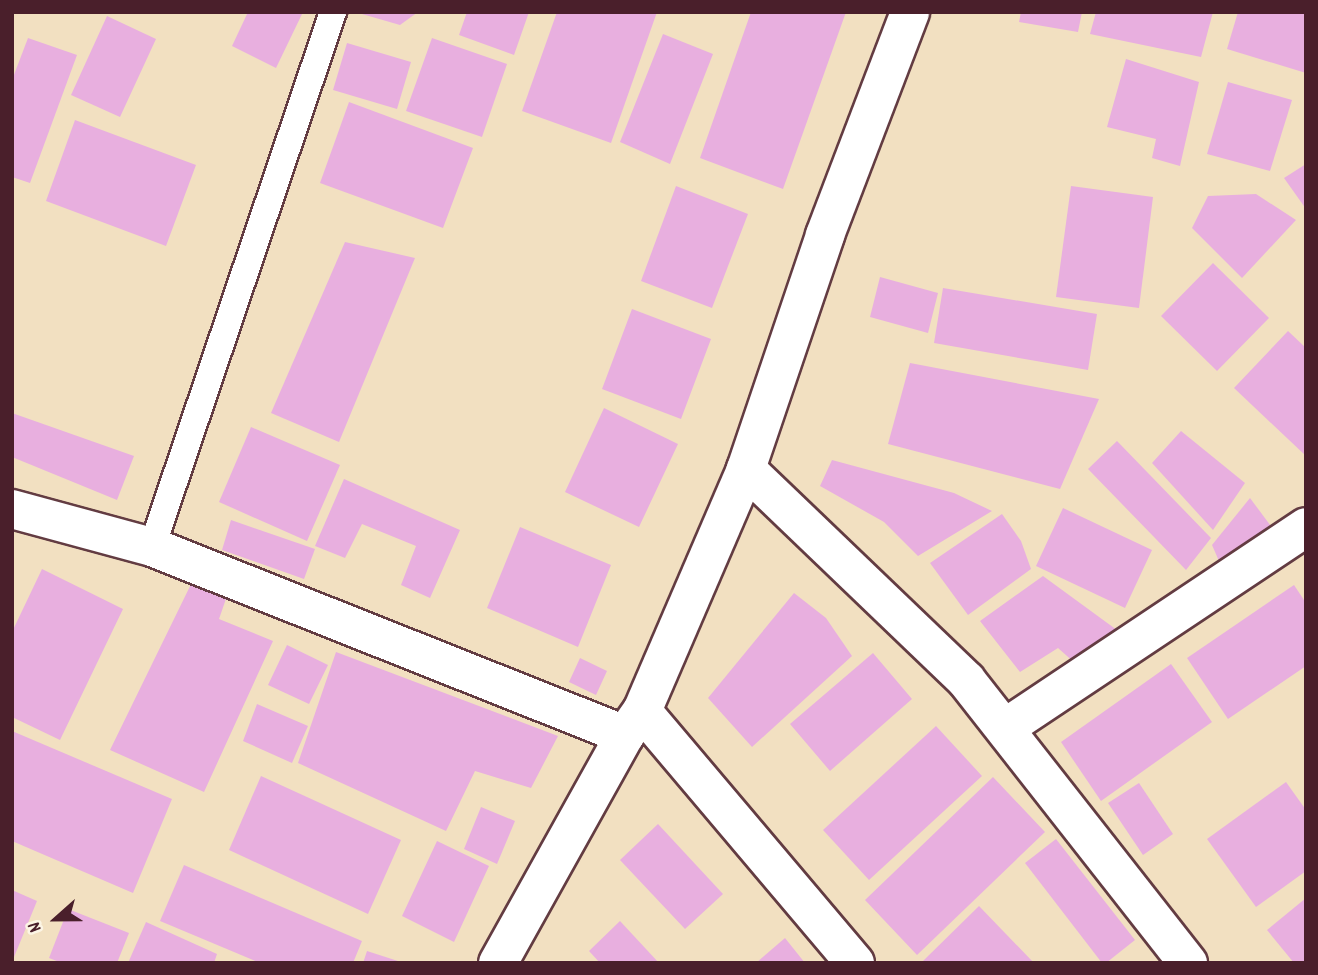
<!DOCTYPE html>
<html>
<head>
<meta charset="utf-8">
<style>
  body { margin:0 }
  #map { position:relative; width:1318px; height:975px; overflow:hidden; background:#f2e0c1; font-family:Dekko,sans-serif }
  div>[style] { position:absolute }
  .building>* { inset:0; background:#e8afdf }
  .roads { filter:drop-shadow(2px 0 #633c42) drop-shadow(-2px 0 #633c42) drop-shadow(0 2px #633c42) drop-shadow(0 -2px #633c42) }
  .lane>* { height:26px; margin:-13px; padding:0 13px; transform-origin:13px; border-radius:13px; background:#fff }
  .street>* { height:38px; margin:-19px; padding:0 19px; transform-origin:19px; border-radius:19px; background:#fff }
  span { translate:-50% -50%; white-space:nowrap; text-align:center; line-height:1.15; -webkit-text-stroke:5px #fcf5e5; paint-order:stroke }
  .frame { position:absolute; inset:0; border:14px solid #4a1f2b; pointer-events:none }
  .north { position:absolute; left:21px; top:884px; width:70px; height:70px; -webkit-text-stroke:5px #fcf5e5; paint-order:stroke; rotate:249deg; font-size:19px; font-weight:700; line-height:28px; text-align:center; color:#4a1f2b }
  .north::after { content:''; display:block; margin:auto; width:24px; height:32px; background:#4a1f2b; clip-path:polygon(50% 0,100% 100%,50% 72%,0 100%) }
</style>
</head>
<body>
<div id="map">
  <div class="building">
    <i style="clip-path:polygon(248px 12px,303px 12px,276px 68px,232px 46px)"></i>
    <i style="clip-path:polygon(355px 12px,418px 12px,400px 25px)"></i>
    <i style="clip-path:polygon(467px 12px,529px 12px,514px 55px,459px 35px)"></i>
    <i style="clip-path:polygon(557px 12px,657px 12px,611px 143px,522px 111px)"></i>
    <i style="clip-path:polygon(751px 12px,846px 12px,783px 189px,700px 158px)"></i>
    <i style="clip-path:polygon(1021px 12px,1082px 12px,1078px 32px,1019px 22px)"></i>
    <i style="clip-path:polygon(1096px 12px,1213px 12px,1201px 57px,1090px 34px)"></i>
    <i style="clip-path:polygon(1238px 12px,1306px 12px,1306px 73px,1227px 49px)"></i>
    <i style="clip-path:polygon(107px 16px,156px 39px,120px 117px,71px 95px)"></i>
    <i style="clip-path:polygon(663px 34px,713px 54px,670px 164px,620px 142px)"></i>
    <i style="clip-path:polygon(28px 38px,77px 55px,30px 183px,12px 177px,12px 80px)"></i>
    <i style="clip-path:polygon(432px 38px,507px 64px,482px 137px,406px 111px)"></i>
    <i style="clip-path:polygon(347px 43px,411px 62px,397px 109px,333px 90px)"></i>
    <i style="clip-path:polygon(1126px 59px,1199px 82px,1180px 166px,1152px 158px,1156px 139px,1107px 127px)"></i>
    <i style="clip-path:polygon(1228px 82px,1292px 100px,1270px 171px,1207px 154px)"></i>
    <i style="clip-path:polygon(349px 102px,473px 148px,443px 228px,320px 183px)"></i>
    <i style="clip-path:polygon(75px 120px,196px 165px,166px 246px,46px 201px)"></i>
    <i style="clip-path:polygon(1306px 164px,1306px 209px,1284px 178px)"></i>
    <i style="clip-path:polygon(676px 186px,748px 214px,712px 308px,641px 281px)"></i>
    <i style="clip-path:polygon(1071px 186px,1153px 197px,1139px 308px,1056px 297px)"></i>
    <i style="clip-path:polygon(1256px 194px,1296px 220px,1242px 278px,1192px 228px,1208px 196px)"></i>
    <i style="clip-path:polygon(345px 242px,415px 258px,339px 442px,271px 413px)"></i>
    <i style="clip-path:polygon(1213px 263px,1269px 318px,1217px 371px,1161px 316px)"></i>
    <i style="clip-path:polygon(880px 277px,938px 293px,928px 333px,870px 317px)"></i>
    <i style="clip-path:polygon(943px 288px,1097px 314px,1088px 370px,934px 343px)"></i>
    <i style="clip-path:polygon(632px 309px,711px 339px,681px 419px,602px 389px)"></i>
    <i style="clip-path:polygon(1288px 331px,1306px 348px,1306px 456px,1234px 388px)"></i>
    <i style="clip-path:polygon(910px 363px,1099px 399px,1060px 489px,888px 444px)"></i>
    <i style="clip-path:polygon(604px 408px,678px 444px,639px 527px,565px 492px)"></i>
    <i style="clip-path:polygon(12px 413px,134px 456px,117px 500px,12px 457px)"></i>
    <i style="clip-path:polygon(251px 427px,340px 465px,307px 541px,219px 502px)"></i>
    <i style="clip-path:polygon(1181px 431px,1245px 483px,1213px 530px,1152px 463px)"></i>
    <i style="clip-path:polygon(1117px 441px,1211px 538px,1186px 570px,1088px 469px)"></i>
    <i style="clip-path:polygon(832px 460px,954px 493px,992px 511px,918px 556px,884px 522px,820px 486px)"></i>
    <i style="clip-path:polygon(344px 479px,460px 530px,430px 598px,401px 585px,416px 546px,362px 524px,345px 558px,315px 546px)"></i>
    <i style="clip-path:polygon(1250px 498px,1276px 533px,1222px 568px,1212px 545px)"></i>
    <i style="clip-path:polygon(1063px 508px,1152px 550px,1125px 608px,1036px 566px)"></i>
    <i style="clip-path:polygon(1002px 514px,1021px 541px,1031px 569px,968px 615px,930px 563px)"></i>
    <i style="clip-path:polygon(231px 520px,315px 549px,304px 579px,222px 550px)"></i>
    <i style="clip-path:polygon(520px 527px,611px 565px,578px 647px,487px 608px)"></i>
    <i style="clip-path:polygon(42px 569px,123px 609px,60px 740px,12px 717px,12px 632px)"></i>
    <i style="clip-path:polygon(195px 576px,228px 593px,219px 619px,273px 641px,204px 792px,110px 750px)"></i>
    <i style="clip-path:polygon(1043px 576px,1121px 633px,1076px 664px,1058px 648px,1020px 672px,980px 621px)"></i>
    <i style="clip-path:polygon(1294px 585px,1306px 603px,1306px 666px,1228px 719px,1187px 658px)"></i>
    <i style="clip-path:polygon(794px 593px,826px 618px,852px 656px,752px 747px,708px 698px)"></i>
    <i style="clip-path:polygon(287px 645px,328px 665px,309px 704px,268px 685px)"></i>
    <i style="clip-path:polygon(336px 652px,558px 736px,531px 788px,475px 771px,446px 831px,298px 763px)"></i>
    <i style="clip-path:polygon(873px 653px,912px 699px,830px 771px,790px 724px)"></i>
    <i style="clip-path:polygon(580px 658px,607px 671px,596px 695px,569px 682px)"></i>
    <i style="clip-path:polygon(1171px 664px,1212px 722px,1101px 801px,1061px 742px)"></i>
    <i style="clip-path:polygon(257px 704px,308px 726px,292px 763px,243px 741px)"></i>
    <i style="clip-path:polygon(936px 726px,982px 776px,869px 880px,823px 830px)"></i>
    <i style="clip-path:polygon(12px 731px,172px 799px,133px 893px,12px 841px)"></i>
    <i style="clip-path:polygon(261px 776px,401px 840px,368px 914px,229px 850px)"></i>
    <i style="clip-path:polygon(993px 777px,1045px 832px,917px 955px,865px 900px)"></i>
    <i style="clip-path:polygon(1286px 782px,1306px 810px,1306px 871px,1256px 907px,1207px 839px)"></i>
    <i style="clip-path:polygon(1139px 783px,1173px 834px,1143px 855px,1108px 803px)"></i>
    <i style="clip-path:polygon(481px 807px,515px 821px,497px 864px,464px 849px)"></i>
    <i style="clip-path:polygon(658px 824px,723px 894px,685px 929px,620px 860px)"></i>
    <i style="clip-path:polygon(1056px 839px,1135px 940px,1106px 963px,1102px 963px,1025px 863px)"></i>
    <i style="clip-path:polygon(437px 841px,489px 866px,454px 942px,402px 916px)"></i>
    <i style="clip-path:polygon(184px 865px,362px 941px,353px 963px,260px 963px,160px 921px)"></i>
    <i style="clip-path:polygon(12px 890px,37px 901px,12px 962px)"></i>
    <i style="clip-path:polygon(1306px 898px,1306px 963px,1294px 963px,1267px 930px)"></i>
    <i style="clip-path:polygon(979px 906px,1034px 963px,923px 961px)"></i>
    <i style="clip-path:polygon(68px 909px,129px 933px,117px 963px,62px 963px,49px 958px)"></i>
    <i style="clip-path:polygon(620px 921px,659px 963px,600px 963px,589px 951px)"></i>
    <i style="clip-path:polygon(146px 922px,217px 954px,214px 963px,128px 963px)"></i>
    <i style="clip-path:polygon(785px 938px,805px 963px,756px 963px)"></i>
    <i style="clip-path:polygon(367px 951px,401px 962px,400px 963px,363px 963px)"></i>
  </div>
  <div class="roads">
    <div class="lane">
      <i style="left:152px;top:547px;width:565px;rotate:-71.31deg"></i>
    </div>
    <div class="street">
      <i style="left:746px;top:469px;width:305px;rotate:43.8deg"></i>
      <i style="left:966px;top:680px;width:360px;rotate:51.9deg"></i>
      <i style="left:12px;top:509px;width:145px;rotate:15.2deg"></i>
      <i style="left:152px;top:547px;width:509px;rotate:21.68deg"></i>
      <i style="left:642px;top:711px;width:330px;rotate:49.8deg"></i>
      <i style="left:1005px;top:728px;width:362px;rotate:-33.7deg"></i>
      <i style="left:498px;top:963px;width:261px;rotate:-60.9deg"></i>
      <i style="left:625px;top:735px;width:29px;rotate:-55deg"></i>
      <i style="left:642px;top:711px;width:263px;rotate:-66.7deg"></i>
      <i style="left:746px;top:469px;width:247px;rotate:-71.3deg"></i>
      <i style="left:825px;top:235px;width:239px;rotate:-69.1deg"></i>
    </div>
  </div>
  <div class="frame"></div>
  <div class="north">N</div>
</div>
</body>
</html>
